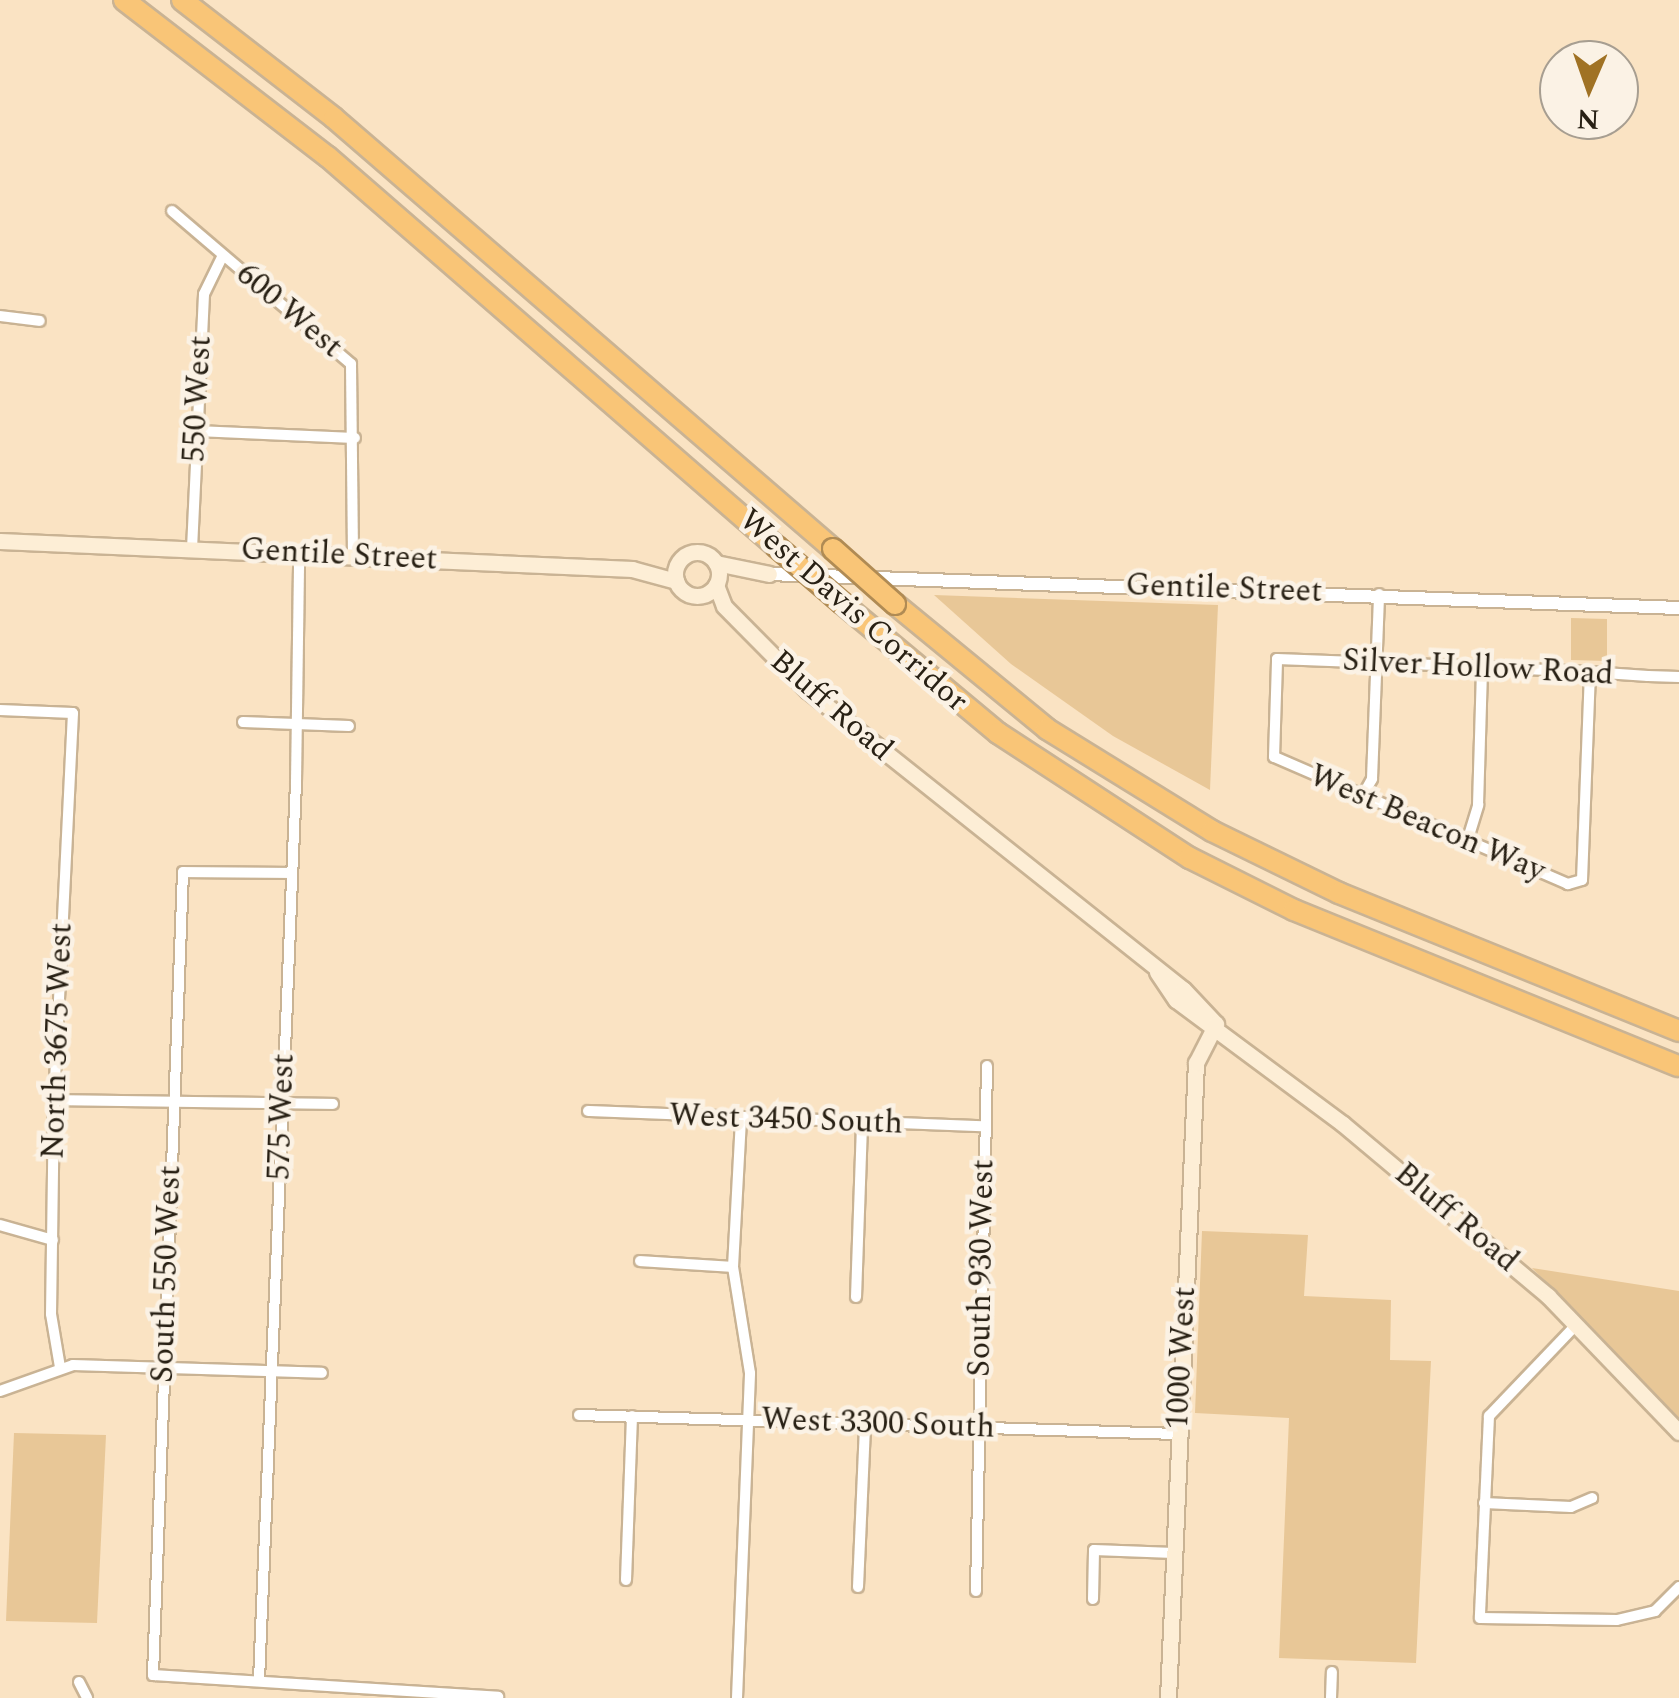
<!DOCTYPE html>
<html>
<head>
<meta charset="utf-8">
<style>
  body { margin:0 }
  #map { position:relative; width:1679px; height:1698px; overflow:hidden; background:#fae3c3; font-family:Spectral,serif }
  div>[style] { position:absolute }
  .green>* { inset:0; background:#e8c797 }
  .roads { filter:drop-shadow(2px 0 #c9b394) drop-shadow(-2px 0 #c9b394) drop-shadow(0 2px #c9b394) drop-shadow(0 -2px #c9b394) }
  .minor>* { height:10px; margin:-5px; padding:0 5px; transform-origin:5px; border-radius:5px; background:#fff }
  .tertiary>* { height:12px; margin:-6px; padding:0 6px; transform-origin:6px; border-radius:6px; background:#fff }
  .secondary>* { height:15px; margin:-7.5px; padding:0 7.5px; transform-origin:7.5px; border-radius:7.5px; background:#fdeed6 }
  .secondary>.ring { margin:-7.5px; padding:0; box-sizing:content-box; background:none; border:15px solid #fdeed6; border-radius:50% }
  .motorway>* { height:20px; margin:-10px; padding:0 10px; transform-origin:10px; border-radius:10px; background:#f9c577 }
  .bridges { filter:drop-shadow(2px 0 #b08b54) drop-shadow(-2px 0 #b08b54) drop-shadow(0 2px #b08b54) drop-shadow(0 -2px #b08b54) }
  .motorway-bridge>* { height:20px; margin:-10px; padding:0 10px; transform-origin:10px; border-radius:10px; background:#f9c577 }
  span { translate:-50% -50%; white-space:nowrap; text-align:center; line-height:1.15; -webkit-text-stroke:9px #fbf2e5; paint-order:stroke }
  .street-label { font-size:32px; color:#282014 }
  .north { position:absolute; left:1539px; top:40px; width:100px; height:100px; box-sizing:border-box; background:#fbf2e5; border:2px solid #a79e91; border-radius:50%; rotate:182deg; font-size:28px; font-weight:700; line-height:40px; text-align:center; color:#282014 }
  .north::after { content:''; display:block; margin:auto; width:35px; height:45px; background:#a07224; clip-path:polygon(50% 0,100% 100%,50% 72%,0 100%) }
</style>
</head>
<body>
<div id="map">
  <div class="green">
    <i style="clip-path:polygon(934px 595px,1218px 605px,1210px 790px,1113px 736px,1011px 664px)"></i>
    <i style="clip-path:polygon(1571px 618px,1607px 619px,1607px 661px,1571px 660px)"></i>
    <i style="clip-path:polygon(1202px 1231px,1308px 1235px,1304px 1296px,1391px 1300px,1390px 1360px,1431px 1361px,1416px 1663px,1279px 1658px,1289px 1418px,1195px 1413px)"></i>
    <i style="clip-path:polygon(1532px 1268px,1679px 1291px,1679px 1420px)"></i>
    <i style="clip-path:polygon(14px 1433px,106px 1435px,97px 1623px,6px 1621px)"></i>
  </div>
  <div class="roads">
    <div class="minor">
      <i style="left:172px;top:211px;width:235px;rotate:40.5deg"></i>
      <i style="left:351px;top:364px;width:192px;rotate:89.4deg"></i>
      <i style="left:0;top:316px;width:40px;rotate:7.1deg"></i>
      <i style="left:196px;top:431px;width:159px;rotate:2.5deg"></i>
      <i style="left:192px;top:549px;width:255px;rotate:-87.3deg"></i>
      <i style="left:204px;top:294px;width:43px;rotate:-64deg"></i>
      <i style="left:1590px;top:672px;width:208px;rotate:92.2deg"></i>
      <i style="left:1582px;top:880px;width:15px;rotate:164deg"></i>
      <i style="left:1568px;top:884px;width:320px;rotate:-156.6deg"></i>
      <i style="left:1274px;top:757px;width:98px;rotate:-88.2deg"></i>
      <i style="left:1277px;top:659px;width:205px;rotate:2.2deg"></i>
      <i style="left:1482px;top:667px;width:108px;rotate:2.7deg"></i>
      <i style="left:1590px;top:672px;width:58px;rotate:3.9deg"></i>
      <i style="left:1648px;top:676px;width:31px;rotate:2deg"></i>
      <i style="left:0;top:710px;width:73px;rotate:2.4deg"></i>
      <i style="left:73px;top:713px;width:387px;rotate:92.8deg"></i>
      <i style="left:54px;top:1100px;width:214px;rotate:90.8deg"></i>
      <i style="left:51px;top:1314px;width:54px;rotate:80.4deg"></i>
      <i style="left:243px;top:722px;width:106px;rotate:2.2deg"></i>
      <i style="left:1362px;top:797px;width:21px;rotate:-61deg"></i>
      <i style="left:1372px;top:779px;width:185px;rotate:-87.8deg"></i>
      <i style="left:1467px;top:842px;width:39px;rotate:-73deg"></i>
      <i style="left:1478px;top:805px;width:138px;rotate:-88.3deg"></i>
      <i style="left:290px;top:873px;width:107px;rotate:-179.5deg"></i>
      <i style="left:183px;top:872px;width:804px;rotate:92.14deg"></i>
      <i style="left:153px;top:1675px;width:346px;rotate:3.6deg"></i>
      <i style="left:54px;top:1100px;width:279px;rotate:0.8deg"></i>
      <i style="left:588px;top:1111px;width:396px;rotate:2.2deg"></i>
      <i style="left:0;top:1225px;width:55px;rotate:15.8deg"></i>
      <i style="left:640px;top:1261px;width:93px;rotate:3.7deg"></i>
      <i style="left:856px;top:1297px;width:174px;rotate:-88deg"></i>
      <i style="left:1576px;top:1325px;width:126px;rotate:133.7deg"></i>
      <i style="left:1489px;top:1416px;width:202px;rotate:92.6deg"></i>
      <i style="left:1480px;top:1618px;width:137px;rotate:0.8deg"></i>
      <i style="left:1617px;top:1620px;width:39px;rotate:-13deg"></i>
      <i style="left:1655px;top:1611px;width:34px;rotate:-45deg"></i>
      <i style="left:0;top:1391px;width:77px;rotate:-19.6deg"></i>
      <i style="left:73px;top:1365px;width:249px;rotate:1.8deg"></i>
      <i style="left:579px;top:1415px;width:599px;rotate:1.82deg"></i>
      <i style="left:1484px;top:1503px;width:87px;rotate:2.6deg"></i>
      <i style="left:1571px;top:1507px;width:23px;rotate:-23deg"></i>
      <i style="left:626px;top:1580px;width:164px;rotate:-87.9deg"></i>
      <i style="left:858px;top:1587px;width:162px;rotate:-87.5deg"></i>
      <i style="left:976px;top:1591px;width:525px;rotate:-88.8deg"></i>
      <i style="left:1093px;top:1599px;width:49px;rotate:-88.8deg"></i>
      <i style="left:1094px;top:1550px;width:80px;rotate:2.1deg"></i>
      <i style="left:259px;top:1680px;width:899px;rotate:-87.64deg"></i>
      <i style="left:296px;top:782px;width:228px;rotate:-89.2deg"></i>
      <i style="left:79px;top:1682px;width:18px;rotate:63deg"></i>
      <i style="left:737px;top:1698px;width:325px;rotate:-87.7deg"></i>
      <i style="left:750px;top:1373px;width:107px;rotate:-99.1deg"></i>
      <i style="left:733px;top:1267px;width:149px;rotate:-86.9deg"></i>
      <i style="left:1331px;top:1698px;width:26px;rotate:-88deg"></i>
    </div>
    <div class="tertiary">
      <i style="left:769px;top:574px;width:911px;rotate:2.14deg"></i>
    </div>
    <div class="secondary">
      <i style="left:0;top:541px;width:633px;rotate:2.54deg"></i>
      <i style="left:632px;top:569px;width:46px;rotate:15.3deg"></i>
      <i class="ring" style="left:675px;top:552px;width:29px;height:29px"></i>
      <i style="left:716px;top:563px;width:54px;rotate:11.7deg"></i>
      <i style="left:716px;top:585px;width:22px;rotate:69deg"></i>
      <i style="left:724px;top:606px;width:118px;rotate:45.3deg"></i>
      <i style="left:807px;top:690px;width:480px;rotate:38.5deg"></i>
      <i style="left:1183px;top:989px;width:48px;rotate:46.7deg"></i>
      <i style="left:1157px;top:972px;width:34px;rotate:56deg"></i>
      <i style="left:1176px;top:1000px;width:208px;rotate:36.6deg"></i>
      <i style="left:1343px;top:1124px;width:268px;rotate:40deg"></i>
      <i style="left:1548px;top:1296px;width:189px;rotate:46.1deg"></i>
      <i style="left:1168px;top:1698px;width:636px;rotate:-87.48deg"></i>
      <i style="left:1196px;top:1063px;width:44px;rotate:-62.9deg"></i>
    </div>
    <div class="motorway">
      <i style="left:124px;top:0;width:257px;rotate:37.6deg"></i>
      <i style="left:328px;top:157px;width:595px;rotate:40.98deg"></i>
      <i style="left:182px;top:0;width:192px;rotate:37.8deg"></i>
      <i style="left:334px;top:118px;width:659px;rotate:40.82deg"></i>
      <i style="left:842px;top:603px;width:203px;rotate:39.8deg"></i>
      <i style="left:998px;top:733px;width:229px;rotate:33.1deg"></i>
      <i style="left:1190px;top:858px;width:116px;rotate:26.6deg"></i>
      <i style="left:1294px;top:910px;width:415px;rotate:22.1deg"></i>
      <i style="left:895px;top:604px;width:197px;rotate:39.4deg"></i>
      <i style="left:1047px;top:729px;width:194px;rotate:31.7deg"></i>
      <i style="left:1212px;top:831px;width:141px;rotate:26deg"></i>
      <i style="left:1339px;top:893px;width:367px;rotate:22.1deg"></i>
    </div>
  </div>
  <div class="bridges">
    <div class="motorway-bridge">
      <i style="left:777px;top:547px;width:86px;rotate:40.7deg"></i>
      <i style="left:833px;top:549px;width:83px;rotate:41.6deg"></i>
    </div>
  </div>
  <div class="street-label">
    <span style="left:289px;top:311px;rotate:40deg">600 West</span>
    <span style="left:198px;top:399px;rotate:-87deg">550 West</span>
    <span style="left:339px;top:555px;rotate:3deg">Gentile Street</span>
    <span style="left:1224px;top:589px;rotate:2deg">Gentile Street</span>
    <span style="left:853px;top:611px;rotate:41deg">West Davis Corridor</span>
    <span style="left:1478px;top:668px;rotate:3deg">Silver Hollow Road</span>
    <span style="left:831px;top:706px;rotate:41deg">Bluff Road</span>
    <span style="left:1427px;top:824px;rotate:23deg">West Beacon Way</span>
    <span style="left:58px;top:1041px;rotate:-88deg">North 3675 West</span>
    <span style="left:282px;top:1117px;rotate:-88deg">575 West</span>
    <span style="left:786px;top:1120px;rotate:2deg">West 3450 South</span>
    <span style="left:1456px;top:1218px;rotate:40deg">Bluff Road</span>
    <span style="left:982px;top:1268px;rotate:-89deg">South 930 West</span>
    <span style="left:167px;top:1274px;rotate:-88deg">South 550 West</span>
    <span style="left:1182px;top:1358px;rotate:-87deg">1000 West</span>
    <span style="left:878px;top:1424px;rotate:2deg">West 3300 South</span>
  </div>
  <div class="north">N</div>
</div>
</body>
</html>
